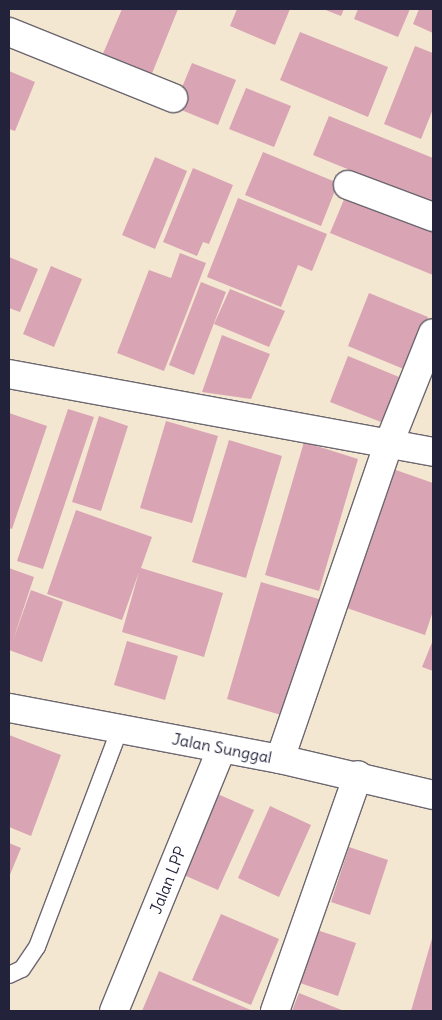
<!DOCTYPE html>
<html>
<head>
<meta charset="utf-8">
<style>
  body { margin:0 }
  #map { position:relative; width:442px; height:1020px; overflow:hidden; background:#f4e7d1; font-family:Delius,sans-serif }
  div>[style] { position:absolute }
  .building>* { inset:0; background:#d9a4b4 }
  .roads { filter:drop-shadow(1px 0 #6c6770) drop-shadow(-1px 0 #6c6770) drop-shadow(0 1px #6c6770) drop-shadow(0 -1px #6c6770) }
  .lane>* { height:16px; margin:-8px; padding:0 8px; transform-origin:8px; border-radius:8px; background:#fff }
  .street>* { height:28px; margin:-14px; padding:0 14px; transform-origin:14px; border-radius:14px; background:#fff }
  .primary>* { height:28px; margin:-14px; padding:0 14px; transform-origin:14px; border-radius:14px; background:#fff }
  span { translate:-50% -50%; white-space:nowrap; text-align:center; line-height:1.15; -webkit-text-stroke:4px #fff; paint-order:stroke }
  .street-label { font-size:16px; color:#22223b }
  .frame { position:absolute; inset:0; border:10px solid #22223b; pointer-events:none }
</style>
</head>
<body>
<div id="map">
  <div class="building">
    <i style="clip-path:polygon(122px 9px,178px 9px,151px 76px,102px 56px)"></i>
    <i style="clip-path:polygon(237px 9px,290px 9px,275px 45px,230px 26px)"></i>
    <i style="clip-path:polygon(323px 9px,344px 9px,341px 16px)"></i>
    <i style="clip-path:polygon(358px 9px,410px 9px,398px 37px,354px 19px)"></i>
    <i style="clip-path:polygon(419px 9px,433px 9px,433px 33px,413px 24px)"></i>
    <i style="clip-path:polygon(300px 32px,388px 67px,368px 117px,280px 80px)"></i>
    <i style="clip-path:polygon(415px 46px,433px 53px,433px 109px,421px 139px,384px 124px)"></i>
    <i style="clip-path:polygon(192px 63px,236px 80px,218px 125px,174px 107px)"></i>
    <i style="clip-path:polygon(9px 71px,35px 82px,15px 131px,9px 129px)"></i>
    <i style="clip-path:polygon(246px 88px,291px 106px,274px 147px,229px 129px)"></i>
    <i style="clip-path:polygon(329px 116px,433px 158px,433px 204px,313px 155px)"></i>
    <i style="clip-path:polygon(263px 152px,338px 183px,321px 226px,245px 195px)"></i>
    <i style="clip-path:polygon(155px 157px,187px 171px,155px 249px,122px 235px)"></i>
    <i style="clip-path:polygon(193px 168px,233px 185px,209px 244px,203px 242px,197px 256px,163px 242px)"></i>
    <i style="clip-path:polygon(345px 197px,433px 232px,433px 275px,330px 233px)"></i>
    <i style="clip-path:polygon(238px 198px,327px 234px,312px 271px,298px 265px,281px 307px,207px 277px)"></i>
    <i style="clip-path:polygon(180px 253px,206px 263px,164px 371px,117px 353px,149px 270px,171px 278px)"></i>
    <i style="clip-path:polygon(9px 257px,38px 269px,20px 312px,9px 308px)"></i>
    <i style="clip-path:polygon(51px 266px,82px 279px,54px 347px,23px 334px)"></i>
    <i style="clip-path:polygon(201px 282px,226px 292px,194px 375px,169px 365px)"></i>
    <i style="clip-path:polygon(230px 289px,285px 311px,269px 347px,214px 324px)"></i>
    <i style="clip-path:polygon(369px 293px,428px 317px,406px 370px,348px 346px)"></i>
    <i style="clip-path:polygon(222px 335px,270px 354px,251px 399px,202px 392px)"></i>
    <i style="clip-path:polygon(348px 356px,404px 379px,386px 424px,330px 402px)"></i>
    <i style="clip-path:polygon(68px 409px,94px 417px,43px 569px,17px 561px)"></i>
    <i style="clip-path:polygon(9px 413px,47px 426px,12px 529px,9px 528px)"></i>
    <i style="clip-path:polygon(99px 416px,128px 426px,101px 511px,72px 502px)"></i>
    <i style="clip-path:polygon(166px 421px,218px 436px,192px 523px,140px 508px)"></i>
    <i style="clip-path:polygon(229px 440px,282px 456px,246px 578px,192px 562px)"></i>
    <i style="clip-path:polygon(304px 442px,358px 459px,319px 591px,265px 575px)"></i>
    <i style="clip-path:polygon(393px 469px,433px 483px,433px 611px,425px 635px,344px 607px)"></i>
    <i style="clip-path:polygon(76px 510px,152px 537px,141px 568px,223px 593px,204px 657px,122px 632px,139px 572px,122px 620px,47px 594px)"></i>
    <i style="clip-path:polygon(9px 568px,34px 577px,12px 643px,31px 590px,63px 602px,42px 662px,9px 650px)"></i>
    <i style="clip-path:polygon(261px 582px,322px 600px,288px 717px,227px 699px)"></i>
    <i style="clip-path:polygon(433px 640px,433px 671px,422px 667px)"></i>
    <i style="clip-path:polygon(127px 641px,178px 656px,165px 700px,114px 685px)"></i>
    <i style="clip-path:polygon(9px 735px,61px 755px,31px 836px,9px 827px)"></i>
    <i style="clip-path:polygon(213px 792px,254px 810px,218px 890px,177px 872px)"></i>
    <i style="clip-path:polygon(270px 806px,311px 825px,279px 897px,238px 878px)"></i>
    <i style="clip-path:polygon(9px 843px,21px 848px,9px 877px)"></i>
    <i style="clip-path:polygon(349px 847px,388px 860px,370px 915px,331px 902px)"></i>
    <i style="clip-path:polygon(221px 914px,279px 939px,251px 1005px,192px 980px)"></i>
    <i style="clip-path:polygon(317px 930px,356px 943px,338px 996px,300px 983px)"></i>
    <i style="clip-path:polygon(433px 935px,433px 1011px,411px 1011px)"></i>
    <i style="clip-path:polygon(159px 971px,253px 1011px,142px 1011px)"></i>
    <i style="clip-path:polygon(299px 993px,344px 1011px,292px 1011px)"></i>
  </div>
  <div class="roads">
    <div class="lane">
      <i style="left:9px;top:975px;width:14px;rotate:-25deg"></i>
      <i style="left:22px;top:969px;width:27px;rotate:-56deg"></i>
      <i style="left:37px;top:947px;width:233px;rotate:-69.2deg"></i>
    </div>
    <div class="street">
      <i style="left:9px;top:32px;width:177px;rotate:21.9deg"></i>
      <i style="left:348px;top:185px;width:91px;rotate:20.6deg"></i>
      <i style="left:9px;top:374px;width:431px;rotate:10.4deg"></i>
      <i style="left:280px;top:759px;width:334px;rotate:-71deg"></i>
      <i style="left:389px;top:443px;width:118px;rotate:-68.2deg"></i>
      <i style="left:114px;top:1011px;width:284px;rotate:-67.7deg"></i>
      <i style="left:275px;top:1011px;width:250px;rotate:-70.6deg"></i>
    </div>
    <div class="primary">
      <i style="left:9px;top:708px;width:276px;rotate:10.7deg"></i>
      <i style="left:280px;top:759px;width:157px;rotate:13.2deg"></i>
    </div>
  </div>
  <div class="street-label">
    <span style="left:222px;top:748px;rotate:11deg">Jalan Sunggal</span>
    <span style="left:168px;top:880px;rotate:-68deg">Jalan LPP</span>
  </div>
  <div class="frame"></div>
</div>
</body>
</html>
